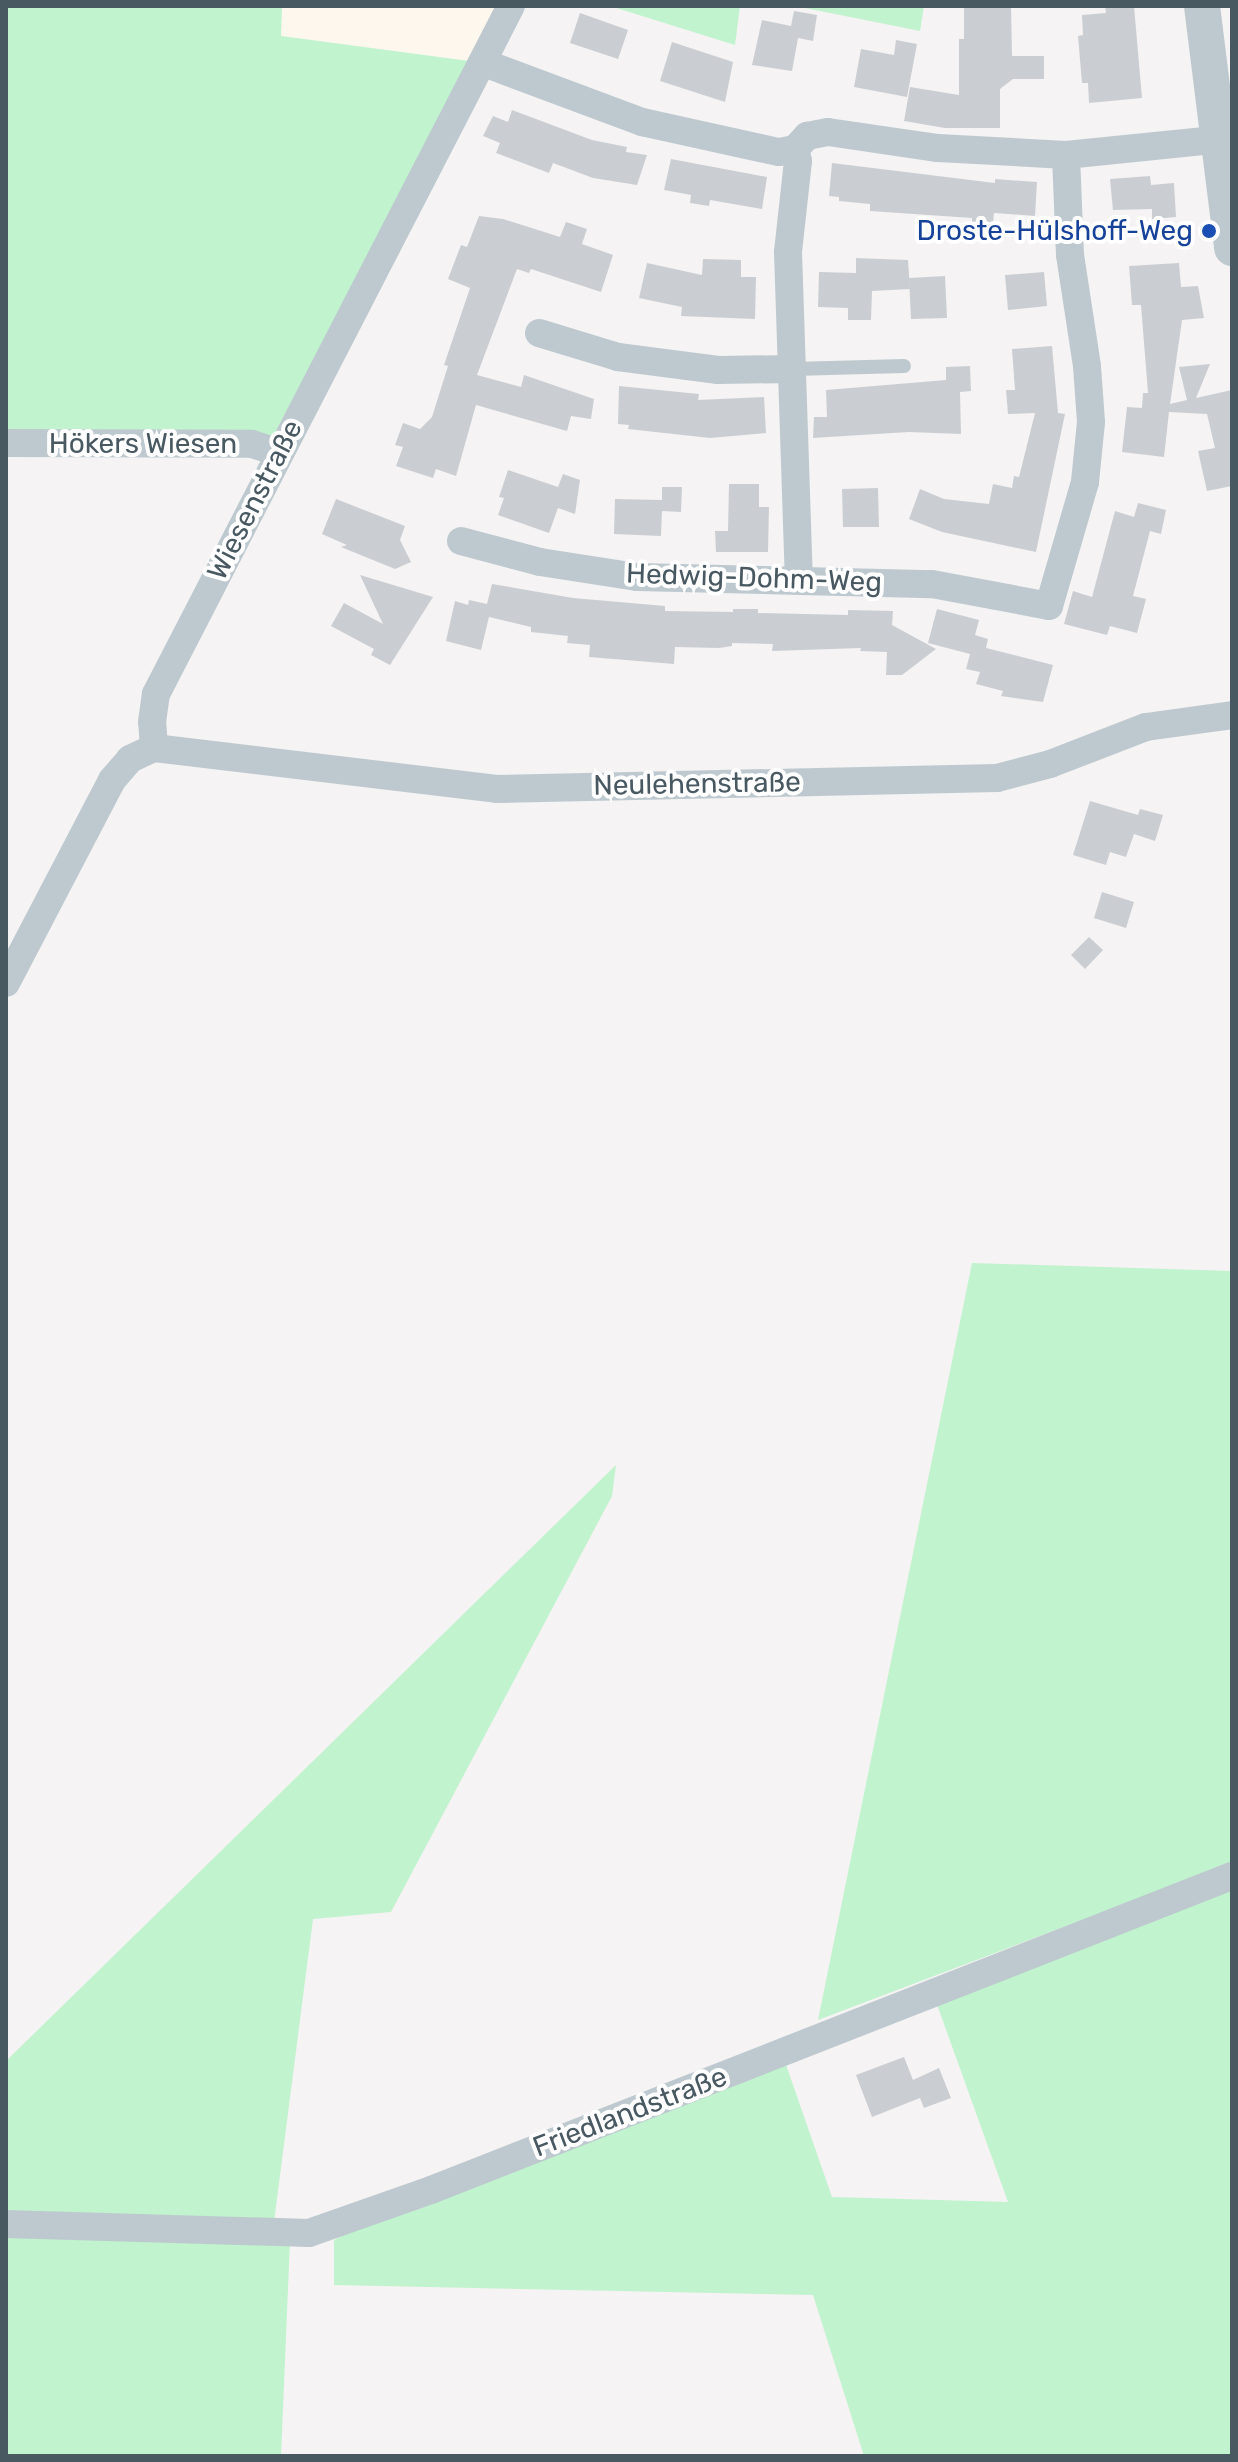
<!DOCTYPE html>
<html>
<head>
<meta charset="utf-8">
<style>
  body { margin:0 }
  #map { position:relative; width:1238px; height:2462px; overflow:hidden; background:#f5f3f3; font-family:Rubik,sans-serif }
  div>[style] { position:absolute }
  .commercial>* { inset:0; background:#fef7ee }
  .green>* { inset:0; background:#c1f3ce }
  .building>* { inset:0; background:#caced2 }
  .service>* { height:14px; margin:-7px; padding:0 7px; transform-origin:7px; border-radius:7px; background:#bdc9cf }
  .minor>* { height:28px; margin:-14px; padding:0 14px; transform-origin:14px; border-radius:14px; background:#bdc9cf }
  .tertiary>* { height:36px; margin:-18px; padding:0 18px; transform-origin:18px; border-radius:18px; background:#bdc9cf }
  .dots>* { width:22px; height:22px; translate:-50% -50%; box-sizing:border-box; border:4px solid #fff; border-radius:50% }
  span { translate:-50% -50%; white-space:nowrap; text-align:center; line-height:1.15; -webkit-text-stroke:8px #fff; paint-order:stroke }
  .transit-label { font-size:28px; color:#164399 }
  .right { translate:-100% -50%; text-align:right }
  .street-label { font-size:28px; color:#495962 }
  .frame { position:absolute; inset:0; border:8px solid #495962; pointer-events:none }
</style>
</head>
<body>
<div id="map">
  <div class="commercial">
    <i style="clip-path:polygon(282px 6px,495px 6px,469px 61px,280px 36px)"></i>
  </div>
  <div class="green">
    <i style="clip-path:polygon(6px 6px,282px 6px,281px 36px,469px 61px,274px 435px,6px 431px)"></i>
    <i style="clip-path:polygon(610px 6px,740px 6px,735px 45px)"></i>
    <i style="clip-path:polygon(795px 6px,924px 6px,920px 31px)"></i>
    <i style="clip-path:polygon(972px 1263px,1232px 1271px,1232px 1863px,818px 2020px)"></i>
    <i style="clip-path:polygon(616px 1465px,612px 1496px,391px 1912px,313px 1919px,274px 2222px,6px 2213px,6px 2061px)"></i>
    <i style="clip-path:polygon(1232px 1887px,1232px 2456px,864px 2456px,813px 2295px,334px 2285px,334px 2240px,431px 2190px,784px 2059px,832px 2197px,1008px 2202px,935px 1999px)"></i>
    <i style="clip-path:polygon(6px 2236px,290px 2241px,281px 2456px,6px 2456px)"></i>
  </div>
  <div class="building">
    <i style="clip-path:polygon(964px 6px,1011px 6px,1012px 56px,1044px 56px,1044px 79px,1013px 79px,1000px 89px,1000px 128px,945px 128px,904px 121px,910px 87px,959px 95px,959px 39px,964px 39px)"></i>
    <i style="clip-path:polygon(1105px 6px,1134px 6px,1142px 98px,1089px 103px,1088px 83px,1082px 83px,1078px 36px,1083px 35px,1082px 15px,1106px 13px)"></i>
    <i style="clip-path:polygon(794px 11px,817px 15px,813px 41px,798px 38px,792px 71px,752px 65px,762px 20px,791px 26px)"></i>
    <i style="clip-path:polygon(580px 13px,628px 30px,618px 59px,570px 43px)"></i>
    <i style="clip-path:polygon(896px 40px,917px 44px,907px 97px,854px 87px,861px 49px,894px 55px)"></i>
    <i style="clip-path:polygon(672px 42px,733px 62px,725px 102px,660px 81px)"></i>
    <i style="clip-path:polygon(512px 110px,592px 140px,627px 147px,626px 152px,647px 155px,637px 185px,593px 178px,553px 163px,549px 173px,496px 153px,500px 143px,483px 136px,493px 116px,508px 122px)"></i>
    <i style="clip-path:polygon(671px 159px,767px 177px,762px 209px,710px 200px,709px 206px,690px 203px,691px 195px,664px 190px)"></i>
    <i style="clip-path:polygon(832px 163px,995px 183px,995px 179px,1037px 182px,1035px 216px,994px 213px,993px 224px,972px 222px,972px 218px,870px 211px,870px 204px,839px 201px,839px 197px,829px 196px)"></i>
    <i style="clip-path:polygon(1150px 176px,1151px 185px,1174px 183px,1176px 217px,1152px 219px,1152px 209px,1113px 210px,1110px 179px)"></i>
    <i style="clip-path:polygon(479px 216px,503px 219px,560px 237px,566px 222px,587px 229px,582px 244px,613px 255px,601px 292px,531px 269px,529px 273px,517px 269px,477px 375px,521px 387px,524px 375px,594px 399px,591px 419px,571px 416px,567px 431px,476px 405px,456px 476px,436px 469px,433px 478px,396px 466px,403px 447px,395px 445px,403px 423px,420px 429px,432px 417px,448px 366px,444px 365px,470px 288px,448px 279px,461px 245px,467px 247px)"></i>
    <i style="clip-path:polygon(856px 258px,908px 260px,910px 289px,872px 291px,871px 320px,848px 320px,848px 308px,818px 307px,819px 272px,856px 273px)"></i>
    <i style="clip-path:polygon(703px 259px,741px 260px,741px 277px,756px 277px,755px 319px,681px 316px,682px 307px,639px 298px,647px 263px,702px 275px)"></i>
    <i style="clip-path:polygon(1179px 263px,1181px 287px,1198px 286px,1204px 318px,1182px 320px,1170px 404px,1187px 400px,1179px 367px,1210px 364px,1196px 398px,1232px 390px,1232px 486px,1207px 491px,1198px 451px,1215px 448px,1207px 414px,1169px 412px,1164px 457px,1122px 452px,1127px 407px,1142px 408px,1143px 393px,1148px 393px,1141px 305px,1132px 305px,1129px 266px)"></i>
    <i style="clip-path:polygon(1044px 272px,1047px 306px,1008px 310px,1005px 275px)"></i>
    <i style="clip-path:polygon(945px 276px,947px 318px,911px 319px,909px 278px)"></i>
    <i style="clip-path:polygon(1052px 346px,1058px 413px,1065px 414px,1036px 552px,942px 532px,909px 519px,920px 489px,944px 499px,989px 504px,993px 484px,1012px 488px,1014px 476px,1019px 477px,1035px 413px,1008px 414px,1006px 390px,1015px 390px,1012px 349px)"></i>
    <i style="clip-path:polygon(970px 366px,971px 391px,960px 392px,961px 434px,909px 432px,813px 438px,814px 417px,827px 417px,826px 390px,946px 380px,946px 367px)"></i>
    <i style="clip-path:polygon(619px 386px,699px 394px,698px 400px,764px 397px,766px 433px,710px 438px,628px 429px,629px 425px,618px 424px)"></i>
    <i style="clip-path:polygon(508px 470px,558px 487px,563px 474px,580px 480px,575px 514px,558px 508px,549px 533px,498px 515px,504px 498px,499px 497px)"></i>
    <i style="clip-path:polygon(729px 484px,759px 484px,759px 507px,769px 507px,768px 552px,716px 552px,715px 531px,728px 531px)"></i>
    <i style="clip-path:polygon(662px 487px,682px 487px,681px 512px,662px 511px,661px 536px,614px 534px,615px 499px,662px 500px)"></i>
    <i style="clip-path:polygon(878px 488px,879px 527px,843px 527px,842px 489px)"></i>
    <i style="clip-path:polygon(336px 499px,405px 526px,400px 540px,411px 562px,395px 569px,341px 547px,347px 545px,322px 534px)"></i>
    <i style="clip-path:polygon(1138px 503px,1166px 510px,1161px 534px,1150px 531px,1133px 596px,1146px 599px,1137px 633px,1110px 626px,1107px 635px,1064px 624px,1073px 591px,1092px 597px,1115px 511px,1134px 517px)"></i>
    <i style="clip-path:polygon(360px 575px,433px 597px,390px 665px,371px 655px,374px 649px,331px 626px,344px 603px,383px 624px)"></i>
    <i style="clip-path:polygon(492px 584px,573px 598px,665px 606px,665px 611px,733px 612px,733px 609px,758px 609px,758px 613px,848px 615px,848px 610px,893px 611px,892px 625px,936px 649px,902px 675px,886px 675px,887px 652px,860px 651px,861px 648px,772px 651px,773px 644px,732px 643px,732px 646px,719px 648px,675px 647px,674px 664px,589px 657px,590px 645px,567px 643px,568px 636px,531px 632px,531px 627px,489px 617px,481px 650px,446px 641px,455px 601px,468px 605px,469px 600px,487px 604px)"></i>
    <i style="clip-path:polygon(937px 609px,979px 620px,975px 635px,988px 639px,986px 648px,1053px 665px,1043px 702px,1001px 696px,1003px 691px,976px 684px,980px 672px,966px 669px,970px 654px,928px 643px)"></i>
    <i style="clip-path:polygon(1090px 801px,1138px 815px,1140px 809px,1163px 815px,1155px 841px,1134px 834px,1126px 857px,1110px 852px,1106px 865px,1073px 855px)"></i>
    <i style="clip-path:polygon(1102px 892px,1134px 902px,1126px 928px,1094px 918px)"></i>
    <i style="clip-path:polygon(1089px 937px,1103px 950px,1085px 969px,1071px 955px)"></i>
    <i style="clip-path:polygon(904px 2057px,913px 2080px,939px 2068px,951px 2098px,924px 2108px,920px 2098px,872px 2117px,856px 2075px)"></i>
  </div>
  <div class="service">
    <i style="left:793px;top:369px;width:111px;rotate:-1.5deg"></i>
  </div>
  <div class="minor">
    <i style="left:484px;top:63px;width:169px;rotate:20.5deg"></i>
    <i style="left:642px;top:122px;width:140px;rotate:12.4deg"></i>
    <i style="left:779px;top:152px;width:16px;rotate:-11deg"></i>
    <i style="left:795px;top:149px;width:18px;rotate:-47deg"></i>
    <i style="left:807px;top:136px;width:21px;rotate:-11deg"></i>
    <i style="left:828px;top:132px;width:111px;rotate:8.3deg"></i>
    <i style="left:938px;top:148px;width:128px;rotate:3.1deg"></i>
    <i style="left:1066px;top:155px;width:167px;rotate:-5.8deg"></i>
    <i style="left:795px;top:149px;width:12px;rotate:76deg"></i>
    <i style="left:798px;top:161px;width:92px;rotate:96.3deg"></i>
    <i style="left:788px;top:252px;width:327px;rotate:88.1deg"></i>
    <i style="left:539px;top:333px;width:83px;rotate:16.9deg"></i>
    <i style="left:618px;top:357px;width:101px;rotate:7.4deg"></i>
    <i style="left:718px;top:370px;width:75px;rotate:-0.8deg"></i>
    <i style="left:6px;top:443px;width:246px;rotate:0.2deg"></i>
    <i style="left:252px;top:444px;width:28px;rotate:18deg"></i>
    <i style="left:461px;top:541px;width:82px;rotate:14.9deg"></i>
    <i style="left:540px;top:562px;width:98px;rotate:8.8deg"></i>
    <i style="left:637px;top:577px;width:295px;rotate:1.4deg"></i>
    <i style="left:932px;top:584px;width:119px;rotate:10.6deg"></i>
    <i style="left:1049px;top:606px;width:129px;rotate:-73.8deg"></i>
    <i style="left:1085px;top:482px;width:60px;rotate:-84.3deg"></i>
    <i style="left:1091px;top:422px;width:56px;rotate:-94.1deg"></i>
    <i style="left:1087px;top:366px;width:112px;rotate:-98.7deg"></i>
    <i style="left:1070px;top:255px;width:100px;rotate:-92.3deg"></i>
    <i style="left:154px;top:748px;width:26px;rotate:-94deg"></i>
    <i style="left:152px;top:722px;width:28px;rotate:-82deg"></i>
    <i style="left:156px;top:694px;width:774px;rotate:-62.71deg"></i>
    <i style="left:6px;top:983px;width:229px;rotate:-62.4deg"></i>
    <i style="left:112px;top:780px;width:28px;rotate:-49deg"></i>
    <i style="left:130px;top:759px;width:26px;rotate:-25deg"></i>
    <i style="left:154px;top:748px;width:345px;rotate:6.8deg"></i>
    <i style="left:497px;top:789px;width:500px;rotate:-1.26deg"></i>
    <i style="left:997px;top:778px;width:55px;rotate:-14.8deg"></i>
    <i style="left:1050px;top:764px;width:103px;rotate:-21.1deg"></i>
    <i style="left:1146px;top:727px;width:87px;rotate:-7.9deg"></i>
    <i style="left:6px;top:2224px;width:303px;rotate:1.7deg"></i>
    <i style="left:309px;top:2233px;width:129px;rotate:-19.4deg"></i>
    <i style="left:431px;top:2190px;width:860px;rotate:-21.41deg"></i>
  </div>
  <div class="tertiary">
    <i style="left:1202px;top:6px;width:244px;rotate:82.9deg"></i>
  </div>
  <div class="dots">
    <i style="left:1209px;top:231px;background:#1a4fb4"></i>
  </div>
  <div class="transit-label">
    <span class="right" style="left:1193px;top:231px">Droste-Hülshoff-Weg</span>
  </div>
  <div class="street-label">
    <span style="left:143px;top:444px">Hökers Wiesen</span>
    <span style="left:255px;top:500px;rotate:-63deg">Wiesenstraße</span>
    <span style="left:754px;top:578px;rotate:2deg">Hedwig-Dohm-Weg</span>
    <span style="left:697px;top:784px;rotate:-1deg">Neulehenstraße</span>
    <span style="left:630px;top:2112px;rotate:-21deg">Friedlandstraße</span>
  </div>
  <div class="frame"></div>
</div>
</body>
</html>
